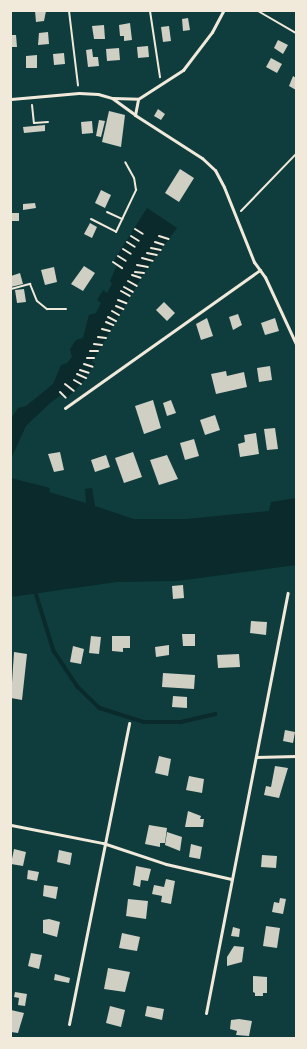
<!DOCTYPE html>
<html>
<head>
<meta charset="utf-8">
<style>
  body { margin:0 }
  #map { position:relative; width:307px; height:1049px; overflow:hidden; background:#0f3d3e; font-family:Signika,sans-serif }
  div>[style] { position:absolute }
  .water>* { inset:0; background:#0a2a2b }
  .stream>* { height:3.5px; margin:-1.75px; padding:0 1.75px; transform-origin:1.75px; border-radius:1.75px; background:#0a2a2b }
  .building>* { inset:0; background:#cfcfc3 }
  .path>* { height:2px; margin:-1px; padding:0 1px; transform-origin:1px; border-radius:1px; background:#f1e9da }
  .service>* { height:3px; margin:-1.5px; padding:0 1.5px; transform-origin:1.5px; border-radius:1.5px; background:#f1e9da }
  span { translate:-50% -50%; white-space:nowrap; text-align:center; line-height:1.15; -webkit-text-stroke:3.5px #f1e9da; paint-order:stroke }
  .frame { position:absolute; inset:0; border:12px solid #f1e9da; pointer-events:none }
</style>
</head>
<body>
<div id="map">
  <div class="water">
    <i style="clip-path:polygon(147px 208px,177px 228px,146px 270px,92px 362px,95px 364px,83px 382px,67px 398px,62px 394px,49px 404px,26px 426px,11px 459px,12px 417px,18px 408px,26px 406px,53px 384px,61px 365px,67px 363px,72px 357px,70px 349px,76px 340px,83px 338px,89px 315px,96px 313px,101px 303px,97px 300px,103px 290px,107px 293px,112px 284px,110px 281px,117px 265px,113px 262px)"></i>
    <i style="clip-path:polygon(11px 478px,50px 488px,49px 492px,86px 503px,85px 489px,92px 488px,95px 506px,134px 519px,185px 519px,269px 511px,271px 502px,296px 498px,296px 565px,177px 581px,117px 582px,11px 597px)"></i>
  </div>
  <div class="stream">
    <i style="left:36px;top:593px;width:61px;rotate:72.8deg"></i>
    <i style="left:54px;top:651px;width:43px;rotate:56.3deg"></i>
    <i style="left:78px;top:687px;width:30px;rotate:44deg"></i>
    <i style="left:100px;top:708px;width:46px;rotate:17.7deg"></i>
    <i style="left:144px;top:722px;width:37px"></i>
    <i style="left:181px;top:722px;width:35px;rotate:-13deg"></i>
  </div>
  <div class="building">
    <i style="clip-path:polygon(35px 11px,46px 11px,44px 21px,36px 22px)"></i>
    <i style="clip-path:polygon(188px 18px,190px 30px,183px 31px,182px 19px)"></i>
    <i style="clip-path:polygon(130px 23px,132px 40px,124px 41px,124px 36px,120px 36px,119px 25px)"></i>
    <i style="clip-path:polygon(104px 25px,105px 39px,94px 39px,92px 26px)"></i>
    <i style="clip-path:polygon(169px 26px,171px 41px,163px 42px,161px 27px)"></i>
    <i style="clip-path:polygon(48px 32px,49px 44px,38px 45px,39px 33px)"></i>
    <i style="clip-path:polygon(11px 35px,16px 35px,17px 47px,11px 47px)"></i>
    <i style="clip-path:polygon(278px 40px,288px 45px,283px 54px,274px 48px)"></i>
    <i style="clip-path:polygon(148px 46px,149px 57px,138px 58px,137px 47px)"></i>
    <i style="clip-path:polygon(119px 48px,120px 60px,107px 61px,106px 49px)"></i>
    <i style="clip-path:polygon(92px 49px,93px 57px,98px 57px,99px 66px,88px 67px,86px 50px)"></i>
    <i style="clip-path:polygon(64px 53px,65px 64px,54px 65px,53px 54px)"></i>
    <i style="clip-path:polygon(37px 55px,37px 68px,26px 68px,26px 56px)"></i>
    <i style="clip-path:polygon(271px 58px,282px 64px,277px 73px,266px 67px)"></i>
    <i style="clip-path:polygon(293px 76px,296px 78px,296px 90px,289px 86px)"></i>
    <i style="clip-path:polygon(158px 109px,165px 114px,161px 120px,154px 116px)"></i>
    <i style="clip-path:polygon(109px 111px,125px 115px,121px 147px,102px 142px)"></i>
    <i style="clip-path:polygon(99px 120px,105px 121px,101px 137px,96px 136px)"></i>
    <i style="clip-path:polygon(92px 121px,93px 133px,82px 134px,81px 122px)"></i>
    <i style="clip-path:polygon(45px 125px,45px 131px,24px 133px,23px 127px)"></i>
    <i style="clip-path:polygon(180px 169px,194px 178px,179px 202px,165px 193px)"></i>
    <i style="clip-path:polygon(101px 190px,111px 195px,105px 208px,95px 203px)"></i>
    <i style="clip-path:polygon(35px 203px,36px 208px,23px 210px,23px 204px)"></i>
    <i style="clip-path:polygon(11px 213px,19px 213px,19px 221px,11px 221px)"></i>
    <i style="clip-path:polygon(90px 223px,97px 227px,92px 238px,84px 234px)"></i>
    <i style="clip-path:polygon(84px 266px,95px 273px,83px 291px,71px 284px)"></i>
    <i style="clip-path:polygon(54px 267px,57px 282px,45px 285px,41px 270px)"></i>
    <i style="clip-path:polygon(20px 273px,23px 284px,11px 287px,11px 276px)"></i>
    <i style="clip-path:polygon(24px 289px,26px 302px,17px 303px,15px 290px)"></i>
    <i style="clip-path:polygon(164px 302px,175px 313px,167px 321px,156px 310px)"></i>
    <i style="clip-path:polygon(238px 314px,242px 325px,233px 330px,229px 317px)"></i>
    <i style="clip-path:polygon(207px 318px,213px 336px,201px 340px,196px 324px)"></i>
    <i style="clip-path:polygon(275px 318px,279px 331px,265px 335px,261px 323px)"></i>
    <i style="clip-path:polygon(270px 366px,272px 380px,259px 382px,257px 368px)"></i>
    <i style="clip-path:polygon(226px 371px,227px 376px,244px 372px,247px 387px,216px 394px,211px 374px)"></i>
    <i style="clip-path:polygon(153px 400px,161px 428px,144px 434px,135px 406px)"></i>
    <i style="clip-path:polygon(171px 400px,176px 413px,167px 416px,163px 403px)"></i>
    <i style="clip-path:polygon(215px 415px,220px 430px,205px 435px,200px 420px)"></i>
    <i style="clip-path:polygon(275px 428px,278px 449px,267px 450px,264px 429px)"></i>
    <i style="clip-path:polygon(256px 433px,259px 454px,240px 457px,238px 444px,245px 442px,244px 435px)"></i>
    <i style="clip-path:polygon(194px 439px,199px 456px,185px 460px,180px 443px)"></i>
    <i style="clip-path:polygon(60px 452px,64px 470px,54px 472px,48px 454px)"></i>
    <i style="clip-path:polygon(133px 452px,142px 477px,124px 483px,115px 458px)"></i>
    <i style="clip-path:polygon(106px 455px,110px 467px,95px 472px,91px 460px)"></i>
    <i style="clip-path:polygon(167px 455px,178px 479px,159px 485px,150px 460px)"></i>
    <i style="clip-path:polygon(183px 585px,184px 598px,173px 599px,172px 586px)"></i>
    <i style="clip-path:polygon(251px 621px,267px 622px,266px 635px,250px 633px)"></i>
    <i style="clip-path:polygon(182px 634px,195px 634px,195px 646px,183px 646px)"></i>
    <i style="clip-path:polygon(91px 636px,101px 637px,99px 654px,89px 653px)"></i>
    <i style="clip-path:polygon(112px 636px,130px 636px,130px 648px,123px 648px,123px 652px,112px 651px)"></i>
    <i style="clip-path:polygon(169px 645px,169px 655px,156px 657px,155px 647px)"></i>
    <i style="clip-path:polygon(73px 646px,84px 649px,81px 664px,70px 662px)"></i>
    <i style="clip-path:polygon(14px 652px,27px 654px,22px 700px,11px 698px)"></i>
    <i style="clip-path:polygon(239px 654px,240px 667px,218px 668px,217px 655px)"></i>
    <i style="clip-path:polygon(163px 673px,195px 675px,194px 689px,162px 687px)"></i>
    <i style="clip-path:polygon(173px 696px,187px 697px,187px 708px,172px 707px)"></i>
    <i style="clip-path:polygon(285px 730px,295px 732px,293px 743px,283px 741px)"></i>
    <i style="clip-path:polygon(159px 756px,171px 759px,168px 776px,155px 773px)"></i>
    <i style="clip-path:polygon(275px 766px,288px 768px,279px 798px,264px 795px,266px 786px,271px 787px)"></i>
    <i style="clip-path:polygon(189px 776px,204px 779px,202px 793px,186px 790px)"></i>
    <i style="clip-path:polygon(188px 811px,201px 816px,200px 819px,204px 819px,203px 827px,185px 827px)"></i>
    <i style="clip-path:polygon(149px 825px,167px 828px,165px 843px,160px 843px,160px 847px,145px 844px)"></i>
    <i style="clip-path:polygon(167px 832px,182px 837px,180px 851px,165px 845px)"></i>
    <i style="clip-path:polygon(191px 844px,202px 847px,200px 859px,189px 857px)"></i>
    <i style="clip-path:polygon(14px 849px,26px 852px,23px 866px,11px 864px)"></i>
    <i style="clip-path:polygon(59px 850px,72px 853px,70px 865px,57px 862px)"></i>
    <i style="clip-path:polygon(262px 855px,277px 856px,276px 868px,261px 867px)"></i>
    <i style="clip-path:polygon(136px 866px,151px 869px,148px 881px,141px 880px,140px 887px,133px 885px)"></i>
    <i style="clip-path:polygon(28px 870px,39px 872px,37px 881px,27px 879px)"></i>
    <i style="clip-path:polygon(166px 879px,175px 881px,171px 904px,161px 902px,162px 896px,152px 894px,154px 885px,164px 887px)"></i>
    <i style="clip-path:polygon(44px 885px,58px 887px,56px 899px,43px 896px)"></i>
    <i style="clip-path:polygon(280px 898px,286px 899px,283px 914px,272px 912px,274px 902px,279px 903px)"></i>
    <i style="clip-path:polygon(128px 899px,148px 901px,146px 919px,126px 916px)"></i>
    <i style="clip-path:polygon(49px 919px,60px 922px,57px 937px,43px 933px,43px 920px)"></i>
    <i style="clip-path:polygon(266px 926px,280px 928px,277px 948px,263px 946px)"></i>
    <i style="clip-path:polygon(233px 927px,240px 929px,239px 937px,231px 936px)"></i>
    <i style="clip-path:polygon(122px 933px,140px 937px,137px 951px,119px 948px)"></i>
    <i style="clip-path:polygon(234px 946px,244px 947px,242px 962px,227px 966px,227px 957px)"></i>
    <i style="clip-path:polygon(31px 953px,42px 955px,39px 969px,28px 966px)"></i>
    <i style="clip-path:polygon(108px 968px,130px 972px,125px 992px,104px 989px)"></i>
    <i style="clip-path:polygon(55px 974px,70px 978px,69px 983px,54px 980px)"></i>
    <i style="clip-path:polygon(253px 976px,267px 977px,267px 993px,263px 993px,263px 996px,255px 996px,255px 993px,253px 992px)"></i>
    <i style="clip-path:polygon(15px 992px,27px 994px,25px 1006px,18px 1005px,19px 998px,14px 997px)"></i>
    <i style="clip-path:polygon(110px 1006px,125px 1010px,121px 1027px,106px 1023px)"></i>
    <i style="clip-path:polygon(147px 1006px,164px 1009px,162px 1020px,145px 1016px)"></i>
    <i style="clip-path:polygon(11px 1010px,24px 1013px,18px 1033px,11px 1032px)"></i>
    <i style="clip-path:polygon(239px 1019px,252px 1021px,249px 1036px,236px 1035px,237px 1031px,230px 1029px,231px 1020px)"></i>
  </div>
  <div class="path">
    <i style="left:69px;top:11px;width:75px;rotate:83.1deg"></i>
    <i style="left:150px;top:11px;width:67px;rotate:81.4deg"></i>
    <i style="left:258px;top:11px;width:44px;rotate:30.1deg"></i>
    <i style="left:32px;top:105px;width:18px;rotate:84deg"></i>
    <i style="left:34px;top:123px;width:14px;rotate:-4deg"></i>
    <i style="left:241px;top:211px;width:79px;rotate:-46deg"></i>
    <i style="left:107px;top:212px;width:17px;rotate:25deg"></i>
    <i style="left:91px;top:219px;width:28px;rotate:27deg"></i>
    <i style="left:116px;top:232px;width:47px;rotate:-64.5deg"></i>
    <i style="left:136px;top:190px;width:12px;rotate:-99deg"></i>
    <i style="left:134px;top:178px;width:18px;rotate:-119deg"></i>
    <i style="left:135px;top:229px;width:9px;rotate:32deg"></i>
    <i style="left:131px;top:236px;width:9px;rotate:32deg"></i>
    <i style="left:159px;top:236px;width:10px;rotate:17deg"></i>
    <i style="left:127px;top:242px;width:9px;rotate:32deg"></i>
    <i style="left:155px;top:242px;width:9px;rotate:18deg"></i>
    <i style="left:151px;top:248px;width:10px;rotate:11deg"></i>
    <i style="left:123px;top:249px;width:9px;rotate:32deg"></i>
    <i style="left:147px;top:253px;width:10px;rotate:11deg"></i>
    <i style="left:118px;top:256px;width:9px;rotate:32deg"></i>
    <i style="left:142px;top:258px;width:11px;rotate:15deg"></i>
    <i style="left:113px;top:262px;width:11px;rotate:34deg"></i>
    <i style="left:137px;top:265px;width:11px;rotate:10deg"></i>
    <i style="left:135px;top:272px;width:9px;rotate:6deg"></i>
    <i style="left:132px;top:275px;width:9px;rotate:18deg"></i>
    <i style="left:128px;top:281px;width:10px;rotate:29deg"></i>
    <i style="left:124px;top:287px;width:10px;rotate:29deg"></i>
    <i style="left:11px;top:289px;width:20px;rotate:-15deg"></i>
    <i style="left:30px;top:284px;width:18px;rotate:68deg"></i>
    <i style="left:37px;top:301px;width:13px;rotate:39deg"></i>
    <i style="left:47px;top:309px;width:19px"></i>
    <i style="left:121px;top:291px;width:10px;rotate:29deg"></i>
    <i style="left:118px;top:300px;width:9px;rotate:21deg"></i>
    <i style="left:116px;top:306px;width:8px;rotate:23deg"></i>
    <i style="left:112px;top:311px;width:8px;rotate:30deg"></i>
    <i style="left:108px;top:317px;width:9px;rotate:27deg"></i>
    <i style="left:106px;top:322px;width:8px;rotate:23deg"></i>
    <i style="left:102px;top:329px;width:8px;rotate:14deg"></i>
    <i style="left:98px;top:337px;width:8px;rotate:7deg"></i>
    <i style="left:94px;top:344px;width:8px;rotate:7deg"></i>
    <i style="left:90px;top:351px;width:8px"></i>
    <i style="left:87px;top:358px;width:7px"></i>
    <i style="left:84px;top:364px;width:9px;rotate:18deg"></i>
    <i style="left:80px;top:370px;width:9px;rotate:18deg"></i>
    <i style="left:77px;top:374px;width:10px;rotate:24deg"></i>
    <i style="left:74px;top:380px;width:8px;rotate:30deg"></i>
    <i style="left:65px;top:384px;width:11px;rotate:38deg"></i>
    <i style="left:60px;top:392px;width:8px;rotate:45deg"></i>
  </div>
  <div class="service">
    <i style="left:113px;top:98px;width:25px;rotate:2deg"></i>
    <i style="left:138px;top:99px;width:54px;rotate:-32.8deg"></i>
    <i style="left:183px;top:70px;width:48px;rotate:-52.7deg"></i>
    <i style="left:212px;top:32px;width:24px;rotate:-62deg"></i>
    <i style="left:11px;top:99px;width:68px;rotate:-5deg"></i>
    <i style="left:79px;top:93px;width:19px;rotate:3deg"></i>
    <i style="left:98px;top:94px;width:15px;rotate:16deg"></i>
    <i style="left:112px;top:98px;width:29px;rotate:36deg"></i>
    <i style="left:135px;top:115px;width:80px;rotate:32.7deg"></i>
    <i style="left:202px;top:158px;width:18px;rotate:43deg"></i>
    <i style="left:215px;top:170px;width:19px;rotate:62deg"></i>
    <i style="left:224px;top:187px;width:81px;rotate:68.2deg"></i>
    <i style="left:254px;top:262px;width:19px;rotate:54deg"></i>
    <i style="left:265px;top:277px;width:74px;rotate:65.2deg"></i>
    <i style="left:135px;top:115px;width:16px;rotate:-79deg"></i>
    <i style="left:65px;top:408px;width:239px;rotate:-35.3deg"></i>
    <i style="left:256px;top:757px;width:40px;rotate:-1.4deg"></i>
    <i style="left:11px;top:825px;width:94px;rotate:11.1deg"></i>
    <i style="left:103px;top:843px;width:66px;rotate:18.4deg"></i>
    <i style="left:166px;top:864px;width:67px;rotate:13deg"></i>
    <i style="left:206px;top:1013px;width:428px;rotate:-79deg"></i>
    <i style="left:69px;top:1024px;width:307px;rotate:-78.7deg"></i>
  </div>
  <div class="frame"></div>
</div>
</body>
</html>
